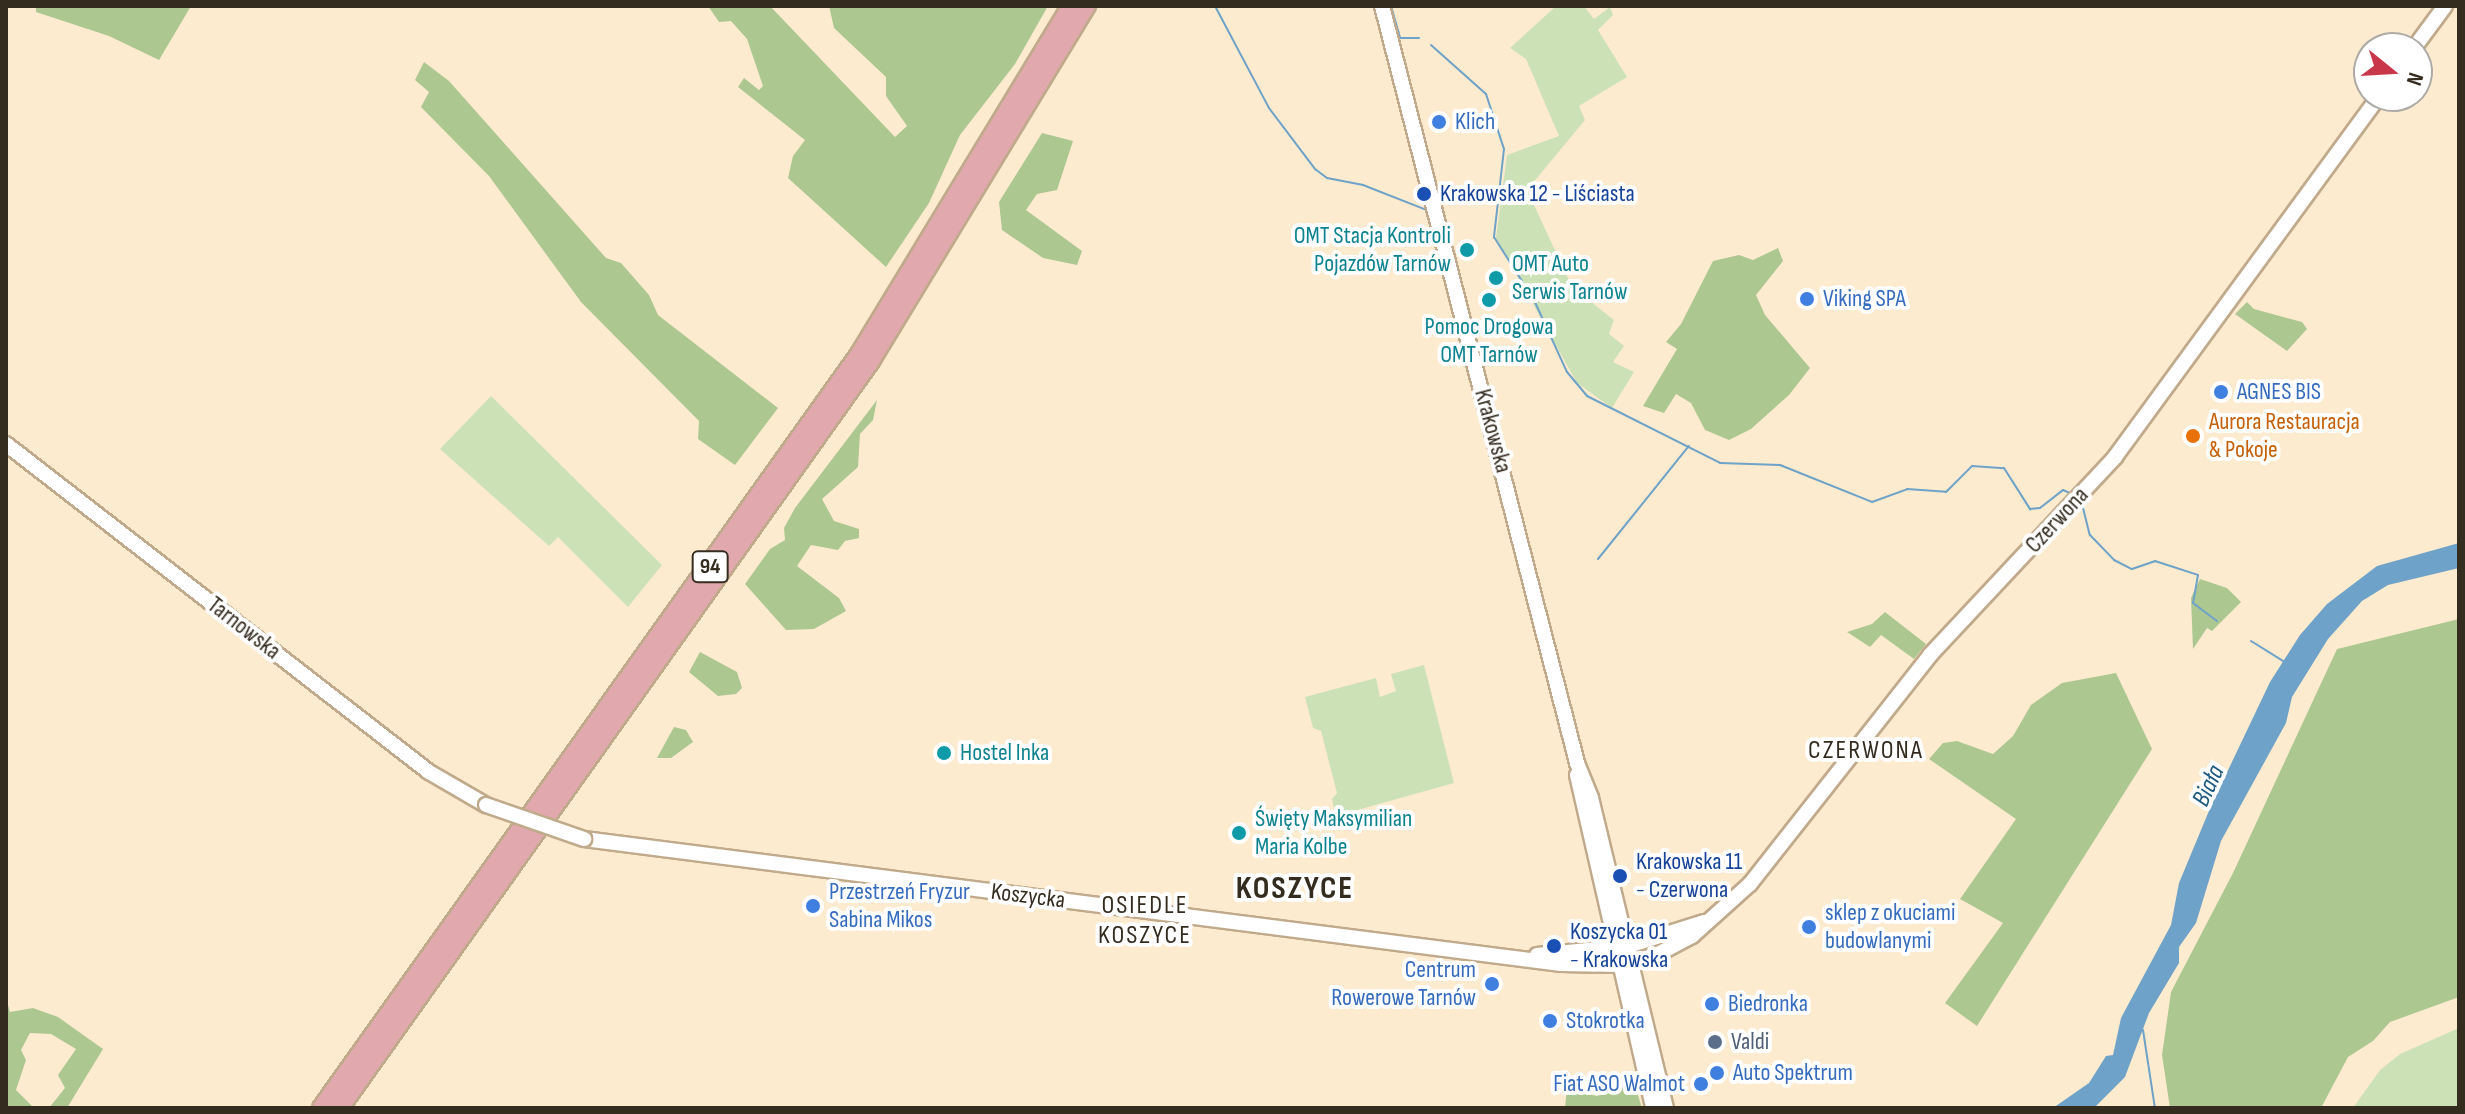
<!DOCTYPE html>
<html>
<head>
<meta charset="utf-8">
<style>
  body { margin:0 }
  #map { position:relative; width:2465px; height:1114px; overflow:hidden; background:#fdebd0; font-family:"Sofia Sans Condensed",sans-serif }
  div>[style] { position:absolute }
  .green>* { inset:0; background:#cce2b6 }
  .forest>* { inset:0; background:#adc791 }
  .water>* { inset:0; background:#6ea2c8 }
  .stream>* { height:2px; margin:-1px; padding:0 1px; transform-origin:1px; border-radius:1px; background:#6ea2c8 }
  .roads { filter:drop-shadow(2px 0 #c0aa8b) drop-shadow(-2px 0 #c0aa8b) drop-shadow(0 2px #c0aa8b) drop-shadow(0 -2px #c0aa8b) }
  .secondary>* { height:14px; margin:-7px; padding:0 7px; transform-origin:7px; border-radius:7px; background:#fff }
  .primary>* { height:16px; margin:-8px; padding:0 8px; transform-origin:8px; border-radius:8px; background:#e1a9ad }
  .bridges { filter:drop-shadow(2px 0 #c0aa8b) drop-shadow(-2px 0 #c0aa8b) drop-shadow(0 2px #c0aa8b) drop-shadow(0 -2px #c0aa8b) }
  .secondary-bridge>* { height:14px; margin:-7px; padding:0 7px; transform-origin:7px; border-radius:7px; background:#fff }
  .dots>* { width:22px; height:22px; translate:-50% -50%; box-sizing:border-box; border:4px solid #fff; border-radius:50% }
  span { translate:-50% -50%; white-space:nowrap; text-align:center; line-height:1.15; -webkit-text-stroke:8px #fff; paint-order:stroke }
  .shield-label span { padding:2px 6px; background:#fff; border:2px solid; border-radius:6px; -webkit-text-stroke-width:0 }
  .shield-label { font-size:22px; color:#352c20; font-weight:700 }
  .shop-label { font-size:24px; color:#366cbe }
  .left { translate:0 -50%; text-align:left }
  .right { translate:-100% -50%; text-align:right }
  .transit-label { font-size:24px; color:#164399 }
  .culture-label { font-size:24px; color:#0d838f }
  .food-label { font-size:24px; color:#c56008 }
  .street-label { font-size:24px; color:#352c20 }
  .service-label { font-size:24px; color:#4e5e75 }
  .neighbourhood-label { font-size:26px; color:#352c20; letter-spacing:2px }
  .water-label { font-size:26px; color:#205b81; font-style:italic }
  .district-label { font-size:32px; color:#352c20; font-weight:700; letter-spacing:2px }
  .frame { position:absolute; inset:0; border:8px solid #352c20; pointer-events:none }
  .north { position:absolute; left:2353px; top:32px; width:80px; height:80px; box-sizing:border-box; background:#fff; border:2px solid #aeaba6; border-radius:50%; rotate:108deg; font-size:22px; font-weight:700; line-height:32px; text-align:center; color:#352c20 }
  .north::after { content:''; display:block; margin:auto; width:28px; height:36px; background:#c8384a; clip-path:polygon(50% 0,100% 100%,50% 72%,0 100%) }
</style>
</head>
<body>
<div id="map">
  <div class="green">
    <i style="clip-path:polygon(1556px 6px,1584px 6px,1594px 19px,1610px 7px,1613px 15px,1598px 30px,1627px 77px,1579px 106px,1585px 120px,1527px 190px,1572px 287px,1614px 320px,1609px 334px,1624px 346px,1613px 362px,1634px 372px,1612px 408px,1577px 383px,1496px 238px,1507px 155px,1559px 136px,1526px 59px,1510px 48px)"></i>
    <i style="clip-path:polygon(491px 396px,662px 565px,628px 607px,558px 537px,549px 546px,440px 449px)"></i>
    <i style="clip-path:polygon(1424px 665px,1454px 783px,1336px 816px,1332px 799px,1337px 793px,1321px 731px,1313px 728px,1305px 697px,1376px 678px,1380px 697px,1396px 691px,1391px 674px)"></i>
    <i style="clip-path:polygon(2459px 1028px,2459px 1108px,2353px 1108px,2380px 1070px,2400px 1054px)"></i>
  </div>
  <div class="forest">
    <i style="clip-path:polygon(36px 6px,191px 6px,159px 60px,109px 36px,36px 12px)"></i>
    <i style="clip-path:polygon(708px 6px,770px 6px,895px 137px,907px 126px,886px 96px,886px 77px,834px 28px,829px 6px,1048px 6px,1015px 64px,960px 135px,929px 203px,886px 267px,788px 178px,793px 156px,805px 140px,738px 87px,744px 78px,759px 90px,763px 86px,747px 39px,731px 21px,719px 22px)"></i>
    <i style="clip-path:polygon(424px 62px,449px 81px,606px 258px,621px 263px,649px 295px,658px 315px,778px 408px,735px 465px,698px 439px,699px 421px,581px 302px,489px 176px,421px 107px,429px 92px,415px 80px)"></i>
    <i style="clip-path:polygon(1042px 133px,1073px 141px,1057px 190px,1037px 194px,1026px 210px,1082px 251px,1077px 265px,1043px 258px,1002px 230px,999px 202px)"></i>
    <i style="clip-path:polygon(1778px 248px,1783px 261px,1756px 295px,1765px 315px,1810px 368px,1789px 395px,1751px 429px,1729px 440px,1705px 430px,1691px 403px,1676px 394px,1664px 413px,1643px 406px,1677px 349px,1666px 342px,1681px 324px,1713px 261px,1739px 255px,1753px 260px)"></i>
    <i style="clip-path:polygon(2247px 302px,2254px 309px,2302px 322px,2307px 329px,2287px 351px,2235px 314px)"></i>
    <i style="clip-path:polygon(877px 400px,873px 420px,860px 434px,858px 467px,822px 499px,834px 521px,859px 529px,859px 538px,845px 541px,838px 550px,811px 545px,797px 566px,839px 598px,846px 611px,814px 629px,786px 630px,745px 584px,770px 549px,785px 540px,784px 528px,795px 508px)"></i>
    <i style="clip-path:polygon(2200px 579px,2227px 588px,2241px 602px,2212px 631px,2207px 628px,2193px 649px,2191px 598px)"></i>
    <i style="clip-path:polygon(1885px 612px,1926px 644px,1914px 659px,1881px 635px,1870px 647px,1847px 632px,1872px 624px)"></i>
    <i style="clip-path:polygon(2459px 619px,2459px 997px,2390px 1022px,2373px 1041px,2348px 1057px,2321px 1108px,2170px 1108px,2162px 1055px,2171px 992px,2233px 873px,2337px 649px)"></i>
    <i style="clip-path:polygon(700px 652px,737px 672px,742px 688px,736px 694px,718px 696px,689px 672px)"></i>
    <i style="clip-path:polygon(2116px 673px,2152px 749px,1977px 1026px,1945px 1003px,2003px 923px,1960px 899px,2016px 819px,1929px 759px,1943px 743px,1957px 741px,1993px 754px,2013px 736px,2031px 705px,2062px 683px)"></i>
    <i style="clip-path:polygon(674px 727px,686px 730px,693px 742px,671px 758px,657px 758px)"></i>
    <i style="clip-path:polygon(6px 998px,10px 1012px,33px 1008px,58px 1017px,103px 1049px,67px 1108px,49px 1108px,65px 1088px,58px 1075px,76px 1049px,51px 1034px,30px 1033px,21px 1050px,26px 1060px,16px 1090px,34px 1108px,6px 1108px)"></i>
    <i style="clip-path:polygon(1631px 1073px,1642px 1108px,1565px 1108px,1567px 1087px,1581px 1082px,1583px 1093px,1597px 1096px,1612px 1091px,1620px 1075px)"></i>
  </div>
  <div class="water">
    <i style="clip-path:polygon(2459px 543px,2459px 568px,2388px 585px,2362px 601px,2328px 639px,2292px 697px,2286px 723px,2221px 841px,2196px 923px,2179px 947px,2179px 963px,2149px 1013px,2125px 1077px,2094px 1108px,2053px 1108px,2089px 1083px,2106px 1056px,2113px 1055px,2121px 1018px,2171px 925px,2179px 883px,2211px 806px,2270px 682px,2300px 635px,2327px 604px,2377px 566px)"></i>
  </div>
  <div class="stream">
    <i style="left:1215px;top:6px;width:115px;rotate:62.1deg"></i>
    <i style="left:1269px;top:108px;width:76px;rotate:53deg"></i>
    <i style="left:1315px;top:169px;width:15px;rotate:37deg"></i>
    <i style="left:1327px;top:178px;width:37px;rotate:11deg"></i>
    <i style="left:1363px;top:185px;width:66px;rotate:21.5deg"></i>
    <i style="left:1391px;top:6px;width:33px;rotate:74deg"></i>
    <i style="left:1400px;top:38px;width:19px"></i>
    <i style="left:1431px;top:45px;width:74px;rotate:41.7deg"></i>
    <i style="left:1486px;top:94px;width:58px;rotate:71.9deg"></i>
    <i style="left:1504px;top:149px;width:89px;rotate:96.5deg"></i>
    <i style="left:1494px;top:237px;width:75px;rotate:57.6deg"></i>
    <i style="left:1534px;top:300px;width:79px;rotate:65.4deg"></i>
    <i style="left:1567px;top:372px;width:31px;rotate:50deg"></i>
    <i style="left:1587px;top:396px;width:149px;rotate:26.7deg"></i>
    <i style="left:1720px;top:463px;width:60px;rotate:1.9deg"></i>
    <i style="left:1780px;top:465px;width:99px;rotate:21.9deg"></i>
    <i style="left:1872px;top:502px;width:37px;rotate:-20deg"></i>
    <i style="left:1907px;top:489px;width:39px;rotate:4deg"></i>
    <i style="left:1946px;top:492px;width:37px;rotate:-45deg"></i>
    <i style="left:1972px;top:466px;width:32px;rotate:4deg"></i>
    <i style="left:2004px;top:468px;width:49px;rotate:57.6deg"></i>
    <i style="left:2030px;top:509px;width:10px;rotate:-6deg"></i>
    <i style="left:2040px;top:508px;width:29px;rotate:-38deg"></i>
    <i style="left:2063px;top:490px;width:10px;rotate:24deg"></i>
    <i style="left:1441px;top:200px;width:58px;rotate:-9deg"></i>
    <i style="left:2082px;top:504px;width:32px;rotate:76deg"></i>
    <i style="left:2090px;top:535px;width:35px;rotate:46deg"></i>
    <i style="left:2114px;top:560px;width:20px;rotate:27deg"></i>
    <i style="left:2132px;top:569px;width:24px;rotate:-19deg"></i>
    <i style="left:2155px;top:561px;width:45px;rotate:18deg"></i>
    <i style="left:2198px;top:575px;width:28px;rotate:100deg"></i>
    <i style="left:2193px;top:603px;width:30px;rotate:37deg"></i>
    <i style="left:1598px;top:559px;width:145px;rotate:-51.2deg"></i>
    <i style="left:2251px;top:641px;width:40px;rotate:32deg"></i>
    <i style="left:2143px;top:1030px;width:79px;rotate:81.3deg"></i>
  </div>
  <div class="roads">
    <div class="secondary">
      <i style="left:1382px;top:6px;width:782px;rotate:75.55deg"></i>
      <i style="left:1577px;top:763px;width:38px;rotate:68deg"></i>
      <i style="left:1591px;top:798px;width:319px;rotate:76.4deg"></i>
      <i style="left:2414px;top:48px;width:52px;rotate:-53.6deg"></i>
      <i style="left:6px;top:444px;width:535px;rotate:37.79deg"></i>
      <i style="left:429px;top:772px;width:66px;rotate:30.1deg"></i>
      <i style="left:1577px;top:775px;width:342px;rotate:77.1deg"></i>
      <i style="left:584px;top:839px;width:985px;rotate:7.29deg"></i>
      <i style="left:1561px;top:964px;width:58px;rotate:1deg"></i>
      <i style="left:1619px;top:965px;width:38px;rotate:-15deg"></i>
      <i style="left:1656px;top:955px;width:41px;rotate:-27.8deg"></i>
      <i style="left:1692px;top:936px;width:78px;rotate:-41.9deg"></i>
      <i style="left:1750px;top:884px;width:291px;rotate:-51.8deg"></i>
      <i style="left:1930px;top:655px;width:271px;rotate:-46.9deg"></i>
      <i style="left:2115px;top:457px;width:447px;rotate:-53.8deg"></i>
      <i style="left:1537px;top:955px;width:91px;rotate:-5.6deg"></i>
      <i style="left:1628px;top:946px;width:80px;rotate:-17.5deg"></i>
    </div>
    <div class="primary">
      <i style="left:321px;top:1108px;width:926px;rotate:-54.49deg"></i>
      <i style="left:859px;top:354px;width:407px;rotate:-58.7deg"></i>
      <i style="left:340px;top:1108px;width:916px;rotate:-54.59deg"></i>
      <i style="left:871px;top:361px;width:416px;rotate:-58.7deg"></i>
    </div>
  </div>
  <div class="bridges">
    <div class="secondary-bridge">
      <i style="left:486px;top:805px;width:104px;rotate:19.1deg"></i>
    </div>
  </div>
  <div class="dots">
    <i style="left:1439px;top:122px;background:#3f7fe0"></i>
    <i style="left:1424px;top:194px;background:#1a4fb4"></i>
    <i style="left:1467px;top:250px;background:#0f9aa8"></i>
    <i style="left:1496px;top:278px;background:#0f9aa8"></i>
    <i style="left:1807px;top:299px;background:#3f7fe0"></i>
    <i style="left:1489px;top:300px;background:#0f9aa8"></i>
    <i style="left:2221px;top:392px;background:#3f7fe0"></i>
    <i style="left:2193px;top:436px;background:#e8710a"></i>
    <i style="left:944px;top:753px;background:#0f9aa8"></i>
    <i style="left:1239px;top:833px;background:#0f9aa8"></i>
    <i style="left:1620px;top:876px;background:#1a4fb4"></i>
    <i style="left:813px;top:906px;background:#3f7fe0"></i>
    <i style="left:1809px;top:927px;background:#3f7fe0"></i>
    <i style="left:1554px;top:946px;background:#1a4fb4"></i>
    <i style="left:1492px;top:984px;background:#3f7fe0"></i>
    <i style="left:1712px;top:1004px;background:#3f7fe0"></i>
    <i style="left:1550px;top:1021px;background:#3f7fe0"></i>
    <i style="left:1715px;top:1042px;background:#5c6f8a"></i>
    <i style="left:1717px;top:1073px;background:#3f7fe0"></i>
    <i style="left:1701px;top:1084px;background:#3f7fe0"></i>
  </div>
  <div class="shield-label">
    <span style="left:710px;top:567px">94</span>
  </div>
  <div class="shop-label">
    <span class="left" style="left:1455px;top:122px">Klich</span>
    <span class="left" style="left:1823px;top:299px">Viking SPA</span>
    <span class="left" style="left:2237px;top:392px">AGNES BIS</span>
    <span class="left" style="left:829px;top:906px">Przestrzeń Fryzur<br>Sabina Mikos</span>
    <span class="left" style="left:1825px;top:927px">sklep z okuciami<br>budowlanymi</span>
    <span class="right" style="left:1476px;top:984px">Centrum<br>Rowerowe Tarnów</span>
    <span class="left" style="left:1728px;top:1004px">Biedronka</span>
    <span class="left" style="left:1566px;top:1021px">Stokrotka</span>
    <span class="left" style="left:1733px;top:1073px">Auto Spektrum</span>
    <span class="right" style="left:1685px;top:1084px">Fiat ASO Walmot</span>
  </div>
  <div class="transit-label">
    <span class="left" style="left:1440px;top:194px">Krakowska 12 - Liściasta</span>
    <span class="left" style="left:1636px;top:876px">Krakowska 11<br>- Czerwona</span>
    <span class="left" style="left:1570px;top:946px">Koszycka 01<br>- Krakowska</span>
  </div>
  <div class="culture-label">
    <span class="right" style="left:1451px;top:250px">OMT Stacja Kontroli<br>Pojazdów Tarnów</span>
    <span class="left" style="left:1512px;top:278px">OMT Auto<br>Serwis Tarnów</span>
    <span style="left:1489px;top:341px">Pomoc Drogowa<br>OMT Tarnów</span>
    <span class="left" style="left:960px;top:753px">Hostel Inka</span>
    <span class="left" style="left:1255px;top:833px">Święty Maksymilian<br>Maria Kolbe</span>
  </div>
  <div class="food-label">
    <span class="left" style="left:2209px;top:436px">Aurora Restauracja<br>&amp; Pokoje</span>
  </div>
  <div class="street-label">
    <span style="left:1493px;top:431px;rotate:75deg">Krakowska</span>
    <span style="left:2057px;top:520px;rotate:-47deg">Czerwona</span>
    <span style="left:244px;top:628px;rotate:38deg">Tarnowska</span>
    <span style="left:1028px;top:896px;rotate:7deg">Koszycka</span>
  </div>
  <div class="service-label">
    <span class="left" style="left:1731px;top:1042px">Valdi</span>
  </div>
  <div class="neighbourhood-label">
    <span style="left:1866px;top:751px">CZERWONA</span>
    <span style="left:1145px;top:921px">OSIEDLE<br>KOSZYCE</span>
  </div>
  <div class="water-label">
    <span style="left:2209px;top:786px;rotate:-65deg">Biała</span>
  </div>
  <div class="district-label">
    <span style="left:1295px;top:889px">KOSZYCE</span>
  </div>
  <div class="frame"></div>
  <div class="north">N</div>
</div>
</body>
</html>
